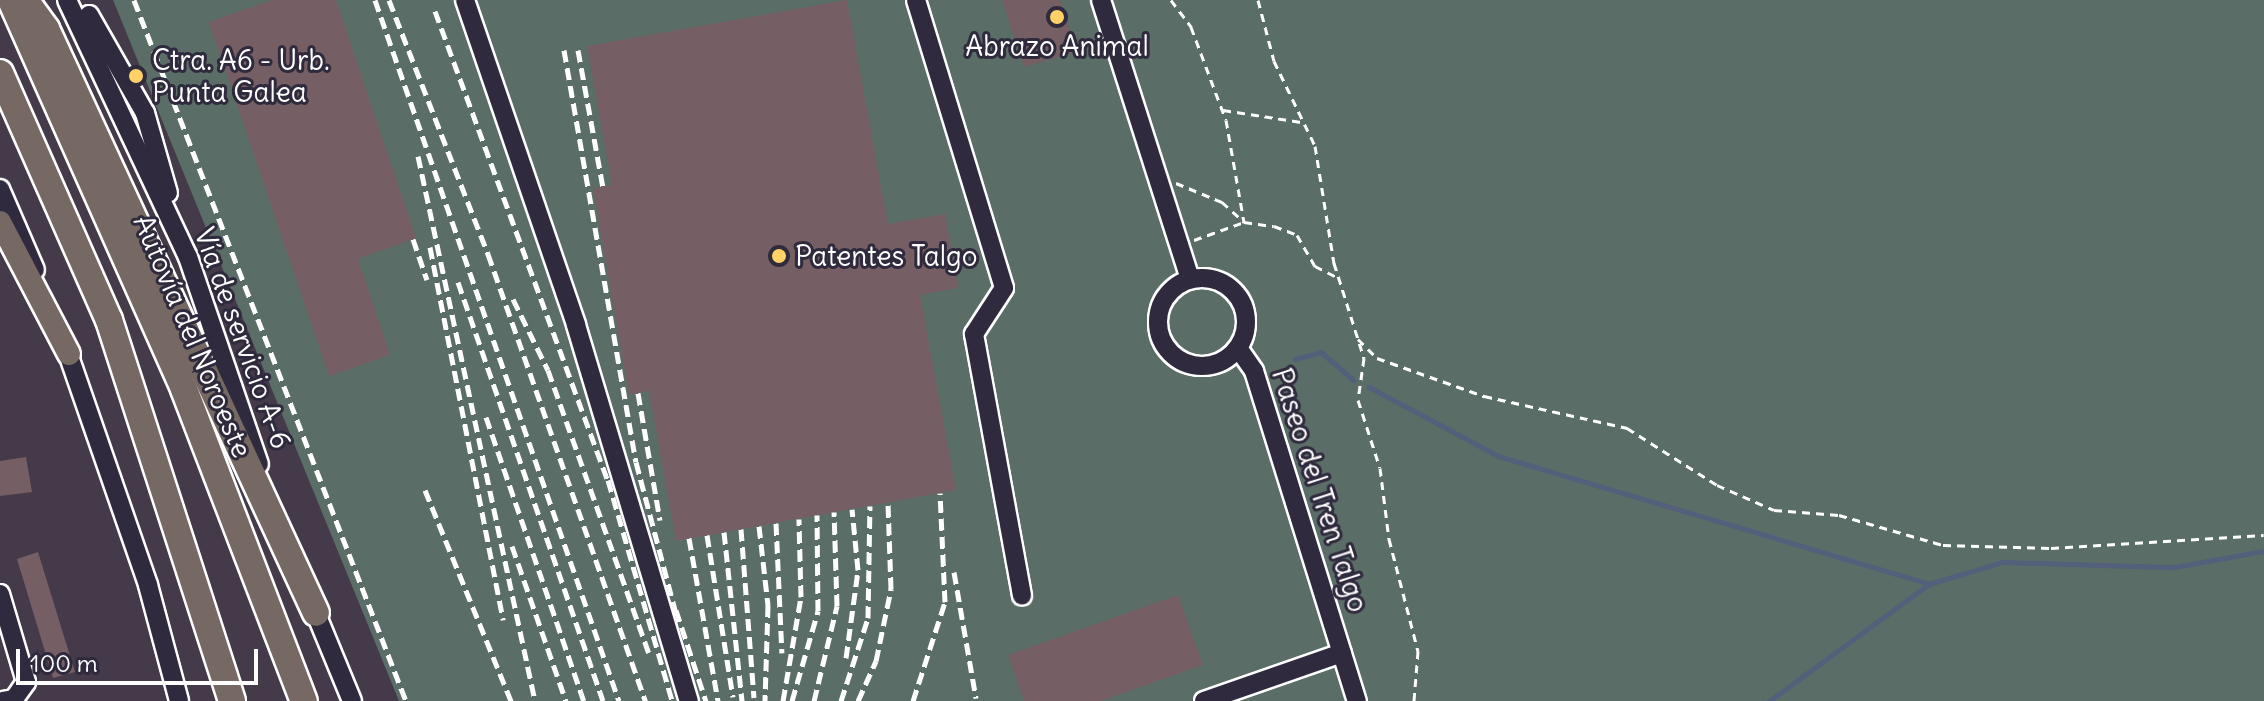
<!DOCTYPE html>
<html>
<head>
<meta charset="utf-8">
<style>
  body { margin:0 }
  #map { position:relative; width:2264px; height:701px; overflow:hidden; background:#443a49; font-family:Delius,sans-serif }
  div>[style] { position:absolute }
  .green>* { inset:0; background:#5a6e67 }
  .stream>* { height:5px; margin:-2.5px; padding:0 2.5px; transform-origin:2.5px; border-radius:2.5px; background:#535f7b }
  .building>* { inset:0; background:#755e64 }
  .path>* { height:3px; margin-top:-1.5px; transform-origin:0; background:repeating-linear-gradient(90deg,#fff 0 8px,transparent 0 14px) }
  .roads { filter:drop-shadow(2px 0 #fff) drop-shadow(-2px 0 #fff) drop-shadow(0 2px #fff) drop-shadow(0 -2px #fff) }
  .minor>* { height:18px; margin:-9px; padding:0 9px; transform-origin:9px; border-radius:9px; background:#2f2a3d }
  .minor>.ring { margin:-9px; padding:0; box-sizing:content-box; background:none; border:18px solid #2f2a3d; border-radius:50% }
  .major>* { height:22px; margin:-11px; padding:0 11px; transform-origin:11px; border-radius:11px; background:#766964 }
  .highway>* { height:26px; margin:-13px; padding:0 13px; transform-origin:13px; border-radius:13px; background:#766964 }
  .rail>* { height:5px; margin-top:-2.5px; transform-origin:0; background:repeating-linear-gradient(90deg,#fff 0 12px,transparent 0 18px) }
  .dots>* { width:22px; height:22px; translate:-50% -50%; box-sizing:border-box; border:4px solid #2f2a3d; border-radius:50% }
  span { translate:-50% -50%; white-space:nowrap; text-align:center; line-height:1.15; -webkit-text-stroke:6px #2f2a3d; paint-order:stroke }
  .poi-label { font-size:28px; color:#fff }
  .left { translate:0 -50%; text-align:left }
  .street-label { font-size:28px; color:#fff }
  .scale { position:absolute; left:16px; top:649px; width:242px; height:36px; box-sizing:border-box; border:4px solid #fff; border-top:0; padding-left:10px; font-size:24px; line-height:28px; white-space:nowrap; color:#fff; -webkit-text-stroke:6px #2f2a3d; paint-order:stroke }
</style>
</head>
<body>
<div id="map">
  <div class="green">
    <i style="clip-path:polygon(113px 0,2264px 0,2264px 701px,399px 701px)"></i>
  </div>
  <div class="stream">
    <i style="left:1295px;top:359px;width:27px;rotate:-15deg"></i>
    <i style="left:1321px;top:352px;width:43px;rotate:41.2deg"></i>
    <i style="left:1369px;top:387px;width:146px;rotate:28.1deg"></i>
    <i style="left:1498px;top:456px;width:450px;rotate:16.5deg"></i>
    <i style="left:1929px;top:584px;width:76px;rotate:-16.8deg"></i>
    <i style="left:2002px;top:562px;width:173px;rotate:1.7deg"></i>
    <i style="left:2175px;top:567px;width:90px;rotate:-10.2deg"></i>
    <i style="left:1769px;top:701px;width:198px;rotate:-36.2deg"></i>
  </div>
  <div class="building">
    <i style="clip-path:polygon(272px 0,336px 0,416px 238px,358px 259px,390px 355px,329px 376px,209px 22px)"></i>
    <i style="clip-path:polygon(847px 0,888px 224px,945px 214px,958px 288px,920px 295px,956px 490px,676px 541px,649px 391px,629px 395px,593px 188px,612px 185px,587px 46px)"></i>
    <i style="clip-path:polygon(1002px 0,1060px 0,1076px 52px,1024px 67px)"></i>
    <i style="clip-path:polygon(26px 457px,32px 492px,0 496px,0 461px)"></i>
    <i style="clip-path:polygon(38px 552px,75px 672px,53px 678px,17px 559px)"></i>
    <i style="clip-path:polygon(1178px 595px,1203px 665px,1101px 701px,1024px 701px,1008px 655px)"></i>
  </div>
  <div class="path">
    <i style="left:1171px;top:0;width:34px;rotate:53deg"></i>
    <i style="left:1191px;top:27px;width:99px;rotate:69.4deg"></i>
    <i style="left:1226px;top:120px;width:104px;rotate:80deg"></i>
    <i style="left:1258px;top:0;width:63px;rotate:75.3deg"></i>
    <i style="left:1274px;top:61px;width:94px;rotate:64.2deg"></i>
    <i style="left:1315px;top:146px;width:119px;rotate:80.8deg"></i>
    <i style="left:1334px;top:263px;width:100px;rotate:72.5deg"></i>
    <i style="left:1364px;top:358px;width:42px;rotate:98.1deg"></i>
    <i style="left:1358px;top:400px;width:71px;rotate:72.1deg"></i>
    <i style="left:1380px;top:468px;width:72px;rotate:82.8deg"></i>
    <i style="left:1389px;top:539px;width:116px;rotate:75.5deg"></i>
    <i style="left:1418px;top:651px;width:50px;rotate:94.6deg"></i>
    <i style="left:1223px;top:110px;width:79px;rotate:8.7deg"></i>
    <i style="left:1176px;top:183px;width:50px;rotate:22.4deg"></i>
    <i style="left:1222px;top:202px;width:30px;rotate:42deg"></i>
    <i style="left:1194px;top:240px;width:53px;rotate:-19.8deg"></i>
    <i style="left:1244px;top:222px;width:30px;rotate:8deg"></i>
    <i style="left:1274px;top:226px;width:25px;rotate:21deg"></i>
    <i style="left:1297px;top:235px;width:36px;rotate:60deg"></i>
    <i style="left:1315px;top:266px;width:27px;rotate:27deg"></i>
    <i style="left:1358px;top:339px;width:27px;rotate:45deg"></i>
    <i style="left:1377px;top:358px;width:114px;rotate:19.6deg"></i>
    <i style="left:1484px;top:396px;width:147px;rotate:12.6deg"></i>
    <i style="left:1627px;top:428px;width:107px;rotate:32.3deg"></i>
    <i style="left:1717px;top:485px;width:62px;rotate:23.7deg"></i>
    <i style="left:1774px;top:510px;width:65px;rotate:4.4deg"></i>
    <i style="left:1839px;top:515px;width:108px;rotate:16.1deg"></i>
    <i style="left:1943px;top:545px;width:108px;rotate:1.6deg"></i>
    <i style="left:2051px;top:548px;width:213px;rotate:-3.5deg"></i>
  </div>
  <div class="roads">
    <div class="minor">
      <i style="left:67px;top:0;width:284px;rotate:64.8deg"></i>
      <i style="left:188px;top:257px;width:219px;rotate:71.1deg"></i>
      <i style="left:465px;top:0;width:343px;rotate:71.1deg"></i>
      <i style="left:576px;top:325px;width:393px;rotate:73.3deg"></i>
      <i style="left:916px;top:0;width:301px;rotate:73deg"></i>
      <i style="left:1004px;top:288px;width:55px;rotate:123.1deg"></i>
      <i style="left:974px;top:334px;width:266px;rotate:79.6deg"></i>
      <i style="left:1101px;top:0;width:293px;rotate:72.3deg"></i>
      <i style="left:89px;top:15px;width:113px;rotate:60.3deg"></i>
      <i style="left:145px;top:113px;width:83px;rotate:74deg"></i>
      <i style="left:0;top:189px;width:88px;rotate:66.6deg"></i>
      <i class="ring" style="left:1158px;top:278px;width:70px;height:70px"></i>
      <i style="left:64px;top:342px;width:257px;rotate:70.9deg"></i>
      <i style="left:148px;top:585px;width:120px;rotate:75deg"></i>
      <i style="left:1238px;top:348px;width:28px;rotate:55deg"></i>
      <i style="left:1254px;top:371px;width:346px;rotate:72.7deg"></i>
      <i style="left:0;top:594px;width:92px;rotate:73.5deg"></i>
      <i style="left:26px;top:682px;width:21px;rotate:125deg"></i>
      <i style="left:14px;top:699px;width:11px;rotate:170deg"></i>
      <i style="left:312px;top:604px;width:105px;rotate:67.6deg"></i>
      <i style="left:1204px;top:701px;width:146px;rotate:-19.2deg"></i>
    </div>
    <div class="major">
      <i style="left:0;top:222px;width:149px;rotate:62.4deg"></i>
    </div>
    <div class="highway">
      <i style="left:11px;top:0;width:426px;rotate:66deg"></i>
      <i style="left:184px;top:389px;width:334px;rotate:69deg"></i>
      <i style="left:25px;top:0;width:36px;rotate:54deg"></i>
      <i style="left:46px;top:29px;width:643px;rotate:65.19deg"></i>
      <i style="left:0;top:73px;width:270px;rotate:66.2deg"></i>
      <i style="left:109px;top:320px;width:400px;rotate:72.1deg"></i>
    </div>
  </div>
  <div class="rail">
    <i style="left:134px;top:0;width:752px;rotate:68.79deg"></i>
    <i style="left:375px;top:0;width:742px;rotate:70.81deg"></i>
    <i style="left:389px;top:0;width:273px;rotate:68.7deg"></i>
    <i style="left:488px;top:254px;width:474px;rotate:70.6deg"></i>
    <i style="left:435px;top:11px;width:500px;rotate:69.8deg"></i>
    <i style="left:608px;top:480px;width:230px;rotate:73.8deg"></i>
    <i style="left:564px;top:50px;width:418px;rotate:80.1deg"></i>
    <i style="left:636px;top:462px;width:164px;rotate:75.2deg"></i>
    <i style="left:578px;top:50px;width:139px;rotate:79.7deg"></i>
    <i style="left:418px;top:156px;width:557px;rotate:77.88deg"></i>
    <i style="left:413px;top:239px;width:43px;rotate:71.1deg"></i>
    <i style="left:430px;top:247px;width:380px;rotate:78.9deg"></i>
    <i style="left:458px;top:282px;width:443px;rotate:70.9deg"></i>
    <i style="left:513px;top:299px;width:79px;rotate:63.8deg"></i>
    <i style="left:548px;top:370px;width:300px;rotate:70.4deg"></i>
    <i style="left:638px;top:393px;width:129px;rotate:80.2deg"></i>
    <i style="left:486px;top:417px;width:300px;rotate:71deg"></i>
    <i style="left:425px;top:490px;width:228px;rotate:67.8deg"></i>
    <i style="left:776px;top:523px;width:130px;rotate:87.4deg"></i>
    <i style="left:759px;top:526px;width:80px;rotate:83.5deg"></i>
    <i style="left:768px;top:605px;width:96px;rotate:91.8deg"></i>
    <i style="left:741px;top:529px;width:169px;rotate:85.6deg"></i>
    <i style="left:724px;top:532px;width:170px;rotate:83.9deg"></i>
    <i style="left:707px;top:535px;width:164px;rotate:80.9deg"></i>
    <i style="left:689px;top:538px;width:166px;rotate:79.9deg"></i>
    <i style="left:512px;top:546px;width:164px;rotate:70.8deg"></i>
    <i style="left:954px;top:572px;width:128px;rotate:80.1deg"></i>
    <i style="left:676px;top:610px;width:96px;rotate:71.8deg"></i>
    <i style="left:846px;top:658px;width:89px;rotate:-82.2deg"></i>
    <i style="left:858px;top:570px;width:61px;rotate:-95.6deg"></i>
    <i style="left:783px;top:701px;width:106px;rotate:-80.2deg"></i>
    <i style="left:801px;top:597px;width:78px;rotate:-91.5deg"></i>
    <i style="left:792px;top:701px;width:94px;rotate:-73.9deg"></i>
    <i style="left:818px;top:611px;width:96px;rotate:-90.6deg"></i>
    <i style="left:814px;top:701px;width:98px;rotate:-76.4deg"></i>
    <i style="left:837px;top:606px;width:94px;rotate:-91.8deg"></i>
    <i style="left:841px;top:701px;width:87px;rotate:-72deg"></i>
    <i style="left:868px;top:618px;width:112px;rotate:-89deg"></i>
    <i style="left:858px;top:701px;width:44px;rotate:-65.8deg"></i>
    <i style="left:876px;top:661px;width:74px;rotate:-78.2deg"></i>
    <i style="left:891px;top:589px;width:87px;rotate:-92deg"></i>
    <i style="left:913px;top:701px;width:104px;rotate:-72.1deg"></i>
    <i style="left:945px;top:602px;width:109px;rotate:-92.6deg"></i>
  </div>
  <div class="dots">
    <i style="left:1057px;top:17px;background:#ffd166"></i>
    <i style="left:136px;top:76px;background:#ffd166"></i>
    <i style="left:779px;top:256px;background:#ffd166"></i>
  </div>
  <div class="poi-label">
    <span style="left:1057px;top:46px">Abrazo Animal</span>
    <span class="left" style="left:152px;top:76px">Ctra. A6 - Urb.<br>Punta Galea</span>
    <span class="left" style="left:795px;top:256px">Patentes Talgo</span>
  </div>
  <div class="street-label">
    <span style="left:193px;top:336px;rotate:67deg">Autovía del Noroeste</span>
    <span style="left:243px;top:338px;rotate:70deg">Vía de servicio A-6</span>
    <span style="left:1320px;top:490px;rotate:72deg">Paseo del Tren Talgo</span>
  </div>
  <div class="scale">100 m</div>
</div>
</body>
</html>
